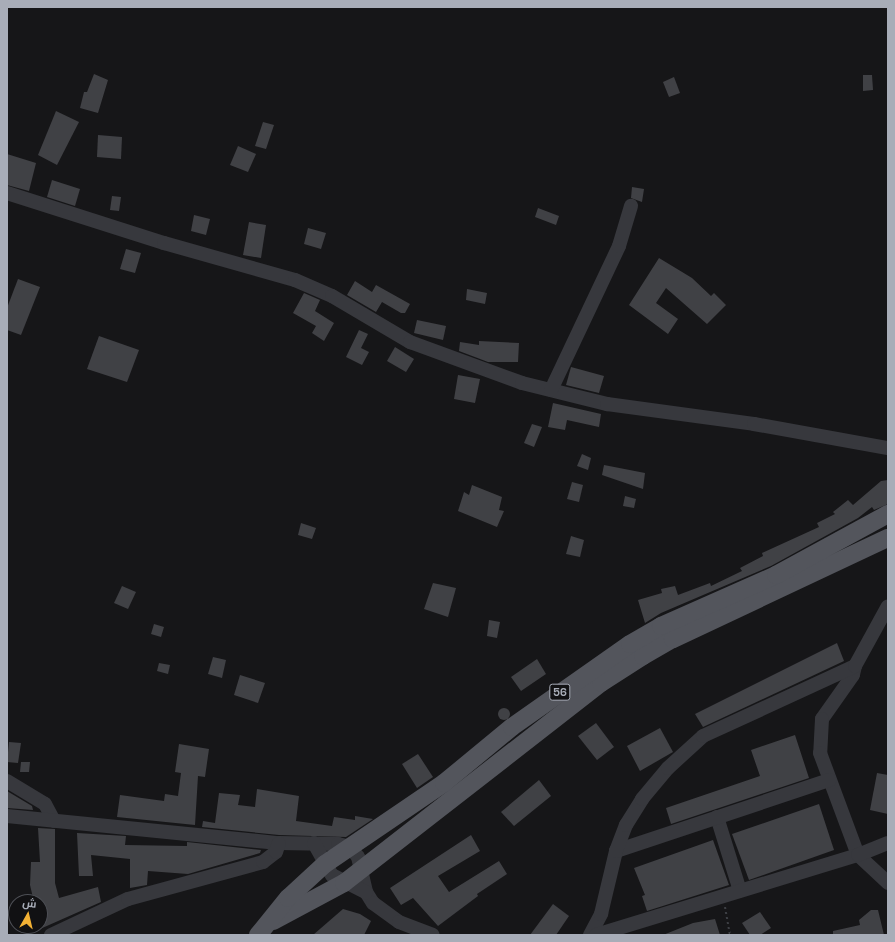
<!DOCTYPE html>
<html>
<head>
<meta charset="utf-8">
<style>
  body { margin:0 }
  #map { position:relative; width:895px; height:942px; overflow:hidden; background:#161618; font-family:"Space Grotesk",Cairo,sans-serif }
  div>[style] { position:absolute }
  .building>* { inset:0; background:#404145 }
  .round { border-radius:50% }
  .path>* { height:2px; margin-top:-1px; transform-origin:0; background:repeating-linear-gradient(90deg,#3d3f44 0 2px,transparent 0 5px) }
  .minor>* { height:14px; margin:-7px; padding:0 7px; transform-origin:7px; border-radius:7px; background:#37383d }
  .major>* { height:18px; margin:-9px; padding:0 9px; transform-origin:9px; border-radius:9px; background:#53555c }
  span { translate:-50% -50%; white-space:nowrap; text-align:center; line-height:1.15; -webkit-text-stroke:4px #111113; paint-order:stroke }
  .shield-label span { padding:1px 3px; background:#111113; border:1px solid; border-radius:3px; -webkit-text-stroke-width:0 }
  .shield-label { font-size:11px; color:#a8adb8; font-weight:700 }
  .frame { position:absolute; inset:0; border:8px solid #a8adb8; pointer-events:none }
  .north { position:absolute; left:8px; top:894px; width:40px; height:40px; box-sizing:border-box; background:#111113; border:1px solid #4d4f55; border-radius:50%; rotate:8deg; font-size:11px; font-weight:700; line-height:16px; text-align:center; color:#a8adb8 }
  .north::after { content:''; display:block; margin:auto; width:14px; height:18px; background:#f2b134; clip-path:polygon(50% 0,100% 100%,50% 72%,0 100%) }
</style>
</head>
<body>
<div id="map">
  <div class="building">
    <i style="clip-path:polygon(94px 74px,108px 80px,98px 113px,80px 108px,84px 92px,87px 92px)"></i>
    <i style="clip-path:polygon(863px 75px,872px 75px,873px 90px,863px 91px)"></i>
    <i style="clip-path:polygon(674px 77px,680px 93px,669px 97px,663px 82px)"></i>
    <i style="clip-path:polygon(56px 111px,79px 122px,57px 165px,38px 155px)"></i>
    <i style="clip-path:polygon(263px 122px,274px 125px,266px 149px,255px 146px)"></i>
    <i style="clip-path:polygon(98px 135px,122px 137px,121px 159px,97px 157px)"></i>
    <i style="clip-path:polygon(238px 146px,256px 154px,248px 172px,230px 165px)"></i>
    <i style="clip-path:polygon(7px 154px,36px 163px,29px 191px,7px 185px)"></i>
    <i style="clip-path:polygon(52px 180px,80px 189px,75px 206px,47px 197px)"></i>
    <i style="clip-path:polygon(632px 187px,644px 189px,642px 202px,631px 198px)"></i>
    <i style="clip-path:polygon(112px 196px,121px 197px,119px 211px,110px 210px)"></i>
    <i style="clip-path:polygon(538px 208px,559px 216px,556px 225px,535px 217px)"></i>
    <i style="clip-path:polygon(194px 215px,210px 219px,206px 235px,191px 231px)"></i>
    <i style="clip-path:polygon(249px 222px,266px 225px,261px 258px,243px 255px)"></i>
    <i style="clip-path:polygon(308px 228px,326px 233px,321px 249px,304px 244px)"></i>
    <i style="clip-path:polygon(126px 249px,141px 253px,135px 273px,120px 269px)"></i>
    <i style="clip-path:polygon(659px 258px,692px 278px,711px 296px,714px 293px,726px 305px,707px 324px,666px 288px,656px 303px,678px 319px,668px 334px,629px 305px)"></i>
    <i style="clip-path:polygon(18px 279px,40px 287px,21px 335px,7px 330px,7px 308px)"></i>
    <i style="clip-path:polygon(355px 281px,372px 292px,376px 285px,410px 304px,405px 313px,401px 313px,382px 302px,376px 312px,347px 295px)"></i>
    <i style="clip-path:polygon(467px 289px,487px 293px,485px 304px,466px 300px)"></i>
    <i style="clip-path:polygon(304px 293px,320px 300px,315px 311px,334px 323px,324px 341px,312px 333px,316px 326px,293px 313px)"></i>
    <i style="clip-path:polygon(417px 320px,446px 326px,443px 340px,414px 333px)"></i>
    <i style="clip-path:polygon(359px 330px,368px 334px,361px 348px,369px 352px,362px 365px,346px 357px)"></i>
    <i style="clip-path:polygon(99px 336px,139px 350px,127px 382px,87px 369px)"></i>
    <i style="clip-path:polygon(479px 341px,519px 343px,518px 362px,488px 362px,459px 351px,460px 342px,479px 345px)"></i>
    <i style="clip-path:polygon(395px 347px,414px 359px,406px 372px,387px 361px)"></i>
    <i style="clip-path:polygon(571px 367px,604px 376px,599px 393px,566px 385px)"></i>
    <i style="clip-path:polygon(458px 375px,480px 379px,475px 403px,454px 399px)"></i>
    <i style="clip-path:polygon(553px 403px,601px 414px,599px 427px,567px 420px,565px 430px,548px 427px)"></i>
    <i style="clip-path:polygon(532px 424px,542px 427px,534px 447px,524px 443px)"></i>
    <i style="clip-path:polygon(582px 454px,591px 458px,588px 470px,577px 466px)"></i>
    <i style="clip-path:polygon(604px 465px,645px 473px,643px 489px,602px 475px)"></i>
    <i style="clip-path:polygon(888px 480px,888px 504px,874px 510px,872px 507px,858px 518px,771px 566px,661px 613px,645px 623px,638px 600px,662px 593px,661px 589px,675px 586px,678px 595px,710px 583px,711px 586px,742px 571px,740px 568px,763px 556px,762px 553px,819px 527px,817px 523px,835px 514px,833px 512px,848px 500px,853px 505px,881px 481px)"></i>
    <i style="clip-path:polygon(572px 482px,583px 485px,579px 502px,567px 499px)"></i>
    <i style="clip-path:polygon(472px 485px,502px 497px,499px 510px,504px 511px,497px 527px,458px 511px,464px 492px,469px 495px)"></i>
    <i style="clip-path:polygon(625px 496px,636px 499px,634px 508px,623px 506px)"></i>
    <i style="clip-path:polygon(301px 523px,316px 528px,312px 539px,298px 535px)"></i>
    <i style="clip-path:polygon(571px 536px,584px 540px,580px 557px,566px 554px)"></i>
    <i style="clip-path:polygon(433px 583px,456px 588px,448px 617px,424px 609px)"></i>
    <i style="clip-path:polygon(122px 586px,136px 592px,128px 609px,114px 603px)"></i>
    <i style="clip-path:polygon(489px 620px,500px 622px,497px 638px,487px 636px)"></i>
    <i style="clip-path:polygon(154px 624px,164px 627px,161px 637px,151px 634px)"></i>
    <i style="clip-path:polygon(837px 643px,844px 661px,703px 727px,695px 714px)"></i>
    <i style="clip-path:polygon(213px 657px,226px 660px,222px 678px,208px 674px)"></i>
    <i style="clip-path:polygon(537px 659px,546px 674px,521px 691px,511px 677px)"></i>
    <i style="clip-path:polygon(159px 663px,170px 665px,168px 674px,157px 671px)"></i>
    <i style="clip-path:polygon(240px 675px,265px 683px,258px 703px,234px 695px)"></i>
    <i class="round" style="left:498px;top:708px;width:12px;height:12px"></i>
    <i style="clip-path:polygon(596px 723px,614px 747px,597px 760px,578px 736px)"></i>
    <i style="clip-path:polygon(660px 728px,673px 752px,640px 771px,627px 746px)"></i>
    <i style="clip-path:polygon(795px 735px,809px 778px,671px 824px,666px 808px,760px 776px,751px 750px)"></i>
    <i style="clip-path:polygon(9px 742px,21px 743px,18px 763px,7px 762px)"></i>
    <i style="clip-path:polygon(179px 744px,209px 749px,205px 777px,198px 776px,195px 825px,117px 817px,120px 795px,164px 801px,165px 794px,178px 796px,181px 773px,175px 772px)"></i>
    <i style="clip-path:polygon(418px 754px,433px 777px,417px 788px,402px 764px)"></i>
    <i style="clip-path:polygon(21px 762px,30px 762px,29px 772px,20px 772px)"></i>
    <i style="clip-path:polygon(877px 773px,888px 775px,888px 814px,870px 810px)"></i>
    <i style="clip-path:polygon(539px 780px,551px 796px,514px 826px,501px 812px)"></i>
    <i style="clip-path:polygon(257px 789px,299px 796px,296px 821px,332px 826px,334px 817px,355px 820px,355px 816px,373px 819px,346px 837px,279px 835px,202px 827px,203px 821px,215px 823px,219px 793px,240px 795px,238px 805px,255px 807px)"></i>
    <i style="clip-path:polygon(7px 791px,32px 806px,33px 810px,7px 808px)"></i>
    <i style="clip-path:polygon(819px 804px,834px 850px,749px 880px,732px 834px)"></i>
    <i style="clip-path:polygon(38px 828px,55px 829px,55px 883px,59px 898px,98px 887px,101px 902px,40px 929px,40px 902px,34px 902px,30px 885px,31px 862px,40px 862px)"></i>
    <i style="clip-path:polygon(77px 833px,126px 836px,125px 845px,187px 846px,187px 842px,261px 850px,260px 853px,188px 874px,148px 871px,147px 885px,130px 888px,130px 859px,91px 855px,93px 876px,79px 876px)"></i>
    <i style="clip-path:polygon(471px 835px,480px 851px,438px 876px,449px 892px,499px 861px,507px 874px,477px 894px,478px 896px,438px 926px,413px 898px,401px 905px,390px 888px)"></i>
    <i style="clip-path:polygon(713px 840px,729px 885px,647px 911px,642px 896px,645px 895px,634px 868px)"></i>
    <i style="clip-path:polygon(553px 904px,569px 916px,556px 935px,530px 935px)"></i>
    <i style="clip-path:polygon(343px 909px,360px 914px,371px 921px,364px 935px,313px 935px)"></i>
    <i style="clip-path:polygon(878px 910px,884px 935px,833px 935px,833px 931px,860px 925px,859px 920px,871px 910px)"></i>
    <i style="clip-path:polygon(760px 912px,771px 928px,760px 935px,750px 935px,742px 923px)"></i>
    <i style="clip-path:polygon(715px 919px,720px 935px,663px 935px,693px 923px)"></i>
  </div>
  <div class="path">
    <i style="left:725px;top:907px;width:28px;rotate:80deg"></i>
  </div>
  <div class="minor">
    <i style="left:7px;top:193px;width:165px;rotate:17.7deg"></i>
    <i style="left:164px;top:243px;width:136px;rotate:15.8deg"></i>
    <i style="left:295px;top:280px;width:40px;rotate:23.4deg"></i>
    <i style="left:332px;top:296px;width:91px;rotate:30.5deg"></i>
    <i style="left:410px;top:342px;width:119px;rotate:20.1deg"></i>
    <i style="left:522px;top:383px;width:88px;rotate:13.9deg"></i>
    <i style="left:607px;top:404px;width:148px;rotate:7.7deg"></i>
    <i style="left:754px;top:424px;width:136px;rotate:10.2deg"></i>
    <i style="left:551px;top:390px;width:159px;rotate:-64.7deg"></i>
    <i style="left:619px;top:246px;width:42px;rotate:-73.3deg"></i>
    <i style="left:855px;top:666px;width:9px;rotate:103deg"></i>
    <i style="left:853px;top:675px;width:54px;rotate:125.2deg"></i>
    <i style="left:822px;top:719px;width:34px;rotate:93deg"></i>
    <i style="left:820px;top:753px;width:109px;rotate:69.6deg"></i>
    <i style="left:858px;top:855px;width:41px;rotate:43deg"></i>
    <i style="left:7px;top:781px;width:44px;rotate:31.2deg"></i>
    <i style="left:45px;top:804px;width:19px;rotate:62deg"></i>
    <i style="left:7px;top:816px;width:273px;rotate:5.7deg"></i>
    <i style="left:279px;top:843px;width:59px;rotate:1deg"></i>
    <i style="left:338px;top:844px;width:12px;rotate:14deg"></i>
    <i style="left:350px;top:847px;width:13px;rotate:51deg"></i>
    <i style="left:358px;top:857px;width:36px;rotate:77deg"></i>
    <i style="left:366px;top:892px;width:13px;rotate:58deg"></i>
    <i style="left:373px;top:903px;width:32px;rotate:36deg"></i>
    <i style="left:399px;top:922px;width:36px;rotate:21deg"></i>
    <i style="left:717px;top:817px;width:77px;rotate:72.7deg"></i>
    <i style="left:314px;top:843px;width:37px;rotate:61deg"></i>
    <i style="left:332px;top:875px;width:38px;rotate:27deg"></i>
    <i style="left:616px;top:851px;width:225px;rotate:-18.4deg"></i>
    <i style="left:51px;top:935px;width:85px;rotate:-25.1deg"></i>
    <i style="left:128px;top:899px;width:140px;rotate:-15.3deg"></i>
    <i style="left:263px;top:862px;width:16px;rotate:-38deg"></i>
    <i style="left:276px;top:852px;width:9px;rotate:-72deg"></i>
    <i style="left:590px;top:935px;width:24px;rotate:-62deg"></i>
    <i style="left:601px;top:914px;width:65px;rotate:-76.6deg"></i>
    <i style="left:616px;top:851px;width:28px;rotate:-69deg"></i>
    <i style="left:626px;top:825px;width:31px;rotate:-58deg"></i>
    <i style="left:642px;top:799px;width:40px;rotate:-50deg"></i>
    <i style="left:668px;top:768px;width:47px;rotate:-42.4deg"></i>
    <i style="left:703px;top:736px;width:167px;rotate:-24.7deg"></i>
    <i style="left:855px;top:666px;width:68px;rotate:-61.2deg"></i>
    <i style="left:596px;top:935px;width:274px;rotate:-17deg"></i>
    <i style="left:858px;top:855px;width:32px;rotate:-22deg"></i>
  </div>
  <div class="major">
    <i style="left:273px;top:921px;width:81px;rotate:-28.2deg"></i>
    <i style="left:344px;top:883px;width:326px;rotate:-37.9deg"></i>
    <i style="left:601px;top:683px;width:50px;rotate:-32.7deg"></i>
    <i style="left:643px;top:656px;width:34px;rotate:-30deg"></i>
    <i style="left:673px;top:639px;width:238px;rotate:-25.2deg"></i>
    <i style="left:258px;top:935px;width:48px;rotate:-51deg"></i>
    <i style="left:288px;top:898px;width:50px;rotate:-42.6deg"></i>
    <i style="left:325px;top:864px;width:144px;rotate:-34.2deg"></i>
    <i style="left:444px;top:783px;width:88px;rotate:-39.5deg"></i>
    <i style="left:512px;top:727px;width:144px;rotate:-35.1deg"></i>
    <i style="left:630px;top:644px;width:36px;rotate:-30deg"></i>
    <i style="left:661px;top:626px;width:126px;rotate:-23.9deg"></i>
    <i style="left:776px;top:575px;width:128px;rotate:-28.6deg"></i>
  </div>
  <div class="shield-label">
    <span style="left:560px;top:692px">56</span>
  </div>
  <div class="frame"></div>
  <div class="north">ش</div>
</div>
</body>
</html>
